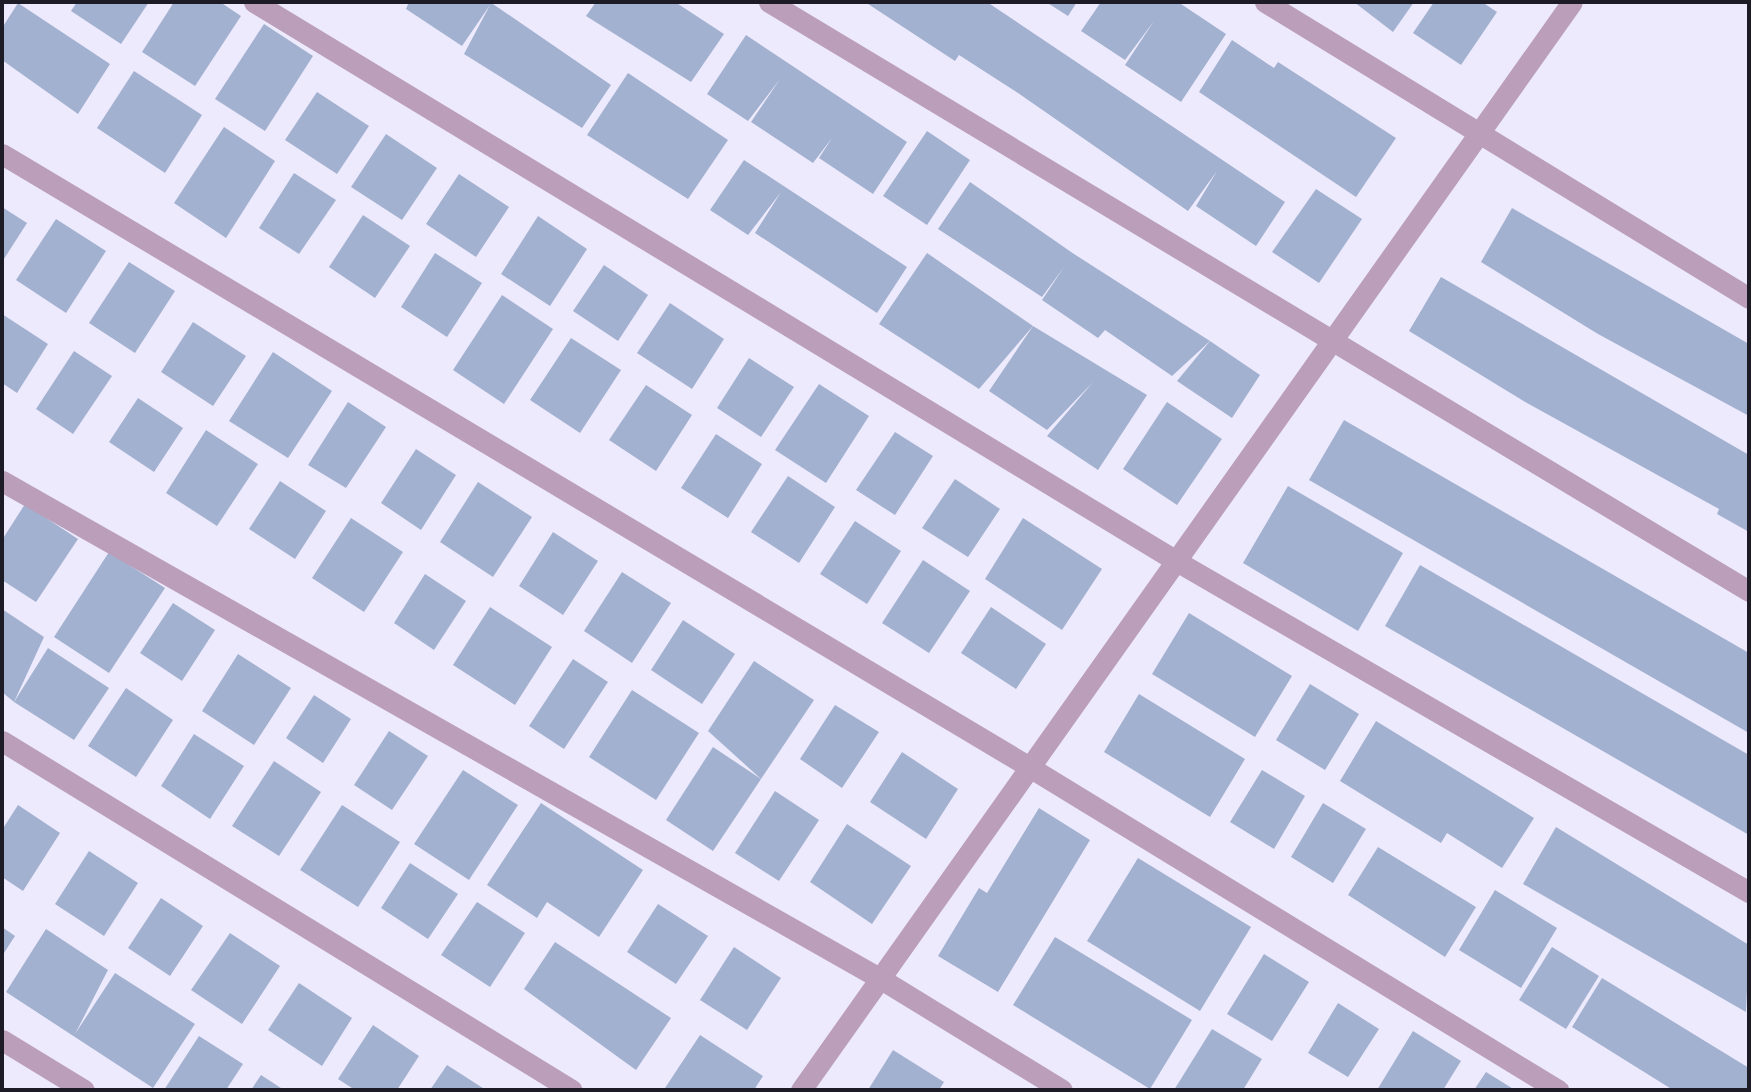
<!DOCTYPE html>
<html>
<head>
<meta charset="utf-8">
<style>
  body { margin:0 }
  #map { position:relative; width:1751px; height:1092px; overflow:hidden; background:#eeeafe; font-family:"Asap Condensed",sans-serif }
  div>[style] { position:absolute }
  .building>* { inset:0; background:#a2b1cf }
  .minor>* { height:21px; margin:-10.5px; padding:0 10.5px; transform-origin:10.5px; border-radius:10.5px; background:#ba9eba }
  span { translate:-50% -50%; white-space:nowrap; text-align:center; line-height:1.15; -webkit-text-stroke:6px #eeeafe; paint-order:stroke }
  .frame { position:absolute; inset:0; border:4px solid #1d1b26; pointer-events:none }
</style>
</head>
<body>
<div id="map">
  <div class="building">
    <i style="clip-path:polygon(77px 2px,149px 2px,121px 44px,71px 11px)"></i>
    <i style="clip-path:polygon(174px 2px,220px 2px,241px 16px,195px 86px,142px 52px)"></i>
    <i style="clip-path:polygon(409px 2px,490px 2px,611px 85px,582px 128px,464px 54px,490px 5px,462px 46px,406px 9px)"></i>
    <i style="clip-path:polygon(596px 2px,675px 2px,724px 34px,691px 82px,586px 16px)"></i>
    <i style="clip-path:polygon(865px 2px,987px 2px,1285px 202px,1256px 246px,1196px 206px,1217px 171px,1188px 211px,1018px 93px,959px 55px,955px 61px)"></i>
    <i style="clip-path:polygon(1046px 2px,1077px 2px,1068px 16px)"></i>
    <i style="clip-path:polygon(1101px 2px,1178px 2px,1226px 34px,1181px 102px,1125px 65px,1154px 21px,1125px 60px,1081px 31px)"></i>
    <i style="clip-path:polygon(1354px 2px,1414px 2px,1393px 32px)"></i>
    <i style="clip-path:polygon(1434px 2px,1482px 2px,1497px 12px,1461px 65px,1413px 33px)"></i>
    <i style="clip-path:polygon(18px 3px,110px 64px,78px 114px,2px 60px,2px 28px)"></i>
    <i style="clip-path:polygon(264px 24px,313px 56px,265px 131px,215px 99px)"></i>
    <i style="clip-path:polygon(746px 35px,907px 142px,873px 194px,819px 158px,832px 138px,813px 163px,751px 122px,780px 79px,748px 121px,707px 94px)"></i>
    <i style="clip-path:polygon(1232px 40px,1274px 68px,1278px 62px,1396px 138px,1356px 197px,1199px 92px)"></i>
    <i style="clip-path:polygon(134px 71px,202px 115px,165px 173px,97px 128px)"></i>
    <i style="clip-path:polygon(628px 73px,728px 140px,688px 199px,587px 135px)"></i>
    <i style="clip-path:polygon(317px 92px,369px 126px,337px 174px,285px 140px)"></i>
    <i style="clip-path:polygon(224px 127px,275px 161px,226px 238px,174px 203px)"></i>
    <i style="clip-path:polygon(927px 131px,970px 160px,927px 225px,883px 196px)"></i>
    <i style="clip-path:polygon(386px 134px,437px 168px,402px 220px,351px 187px)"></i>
    <i style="clip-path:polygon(744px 160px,907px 267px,877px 313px,755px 233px,781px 192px,748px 235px,710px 210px)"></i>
    <i style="clip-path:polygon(294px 173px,336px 200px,299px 254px,259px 228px)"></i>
    <i style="clip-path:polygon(459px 174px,509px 207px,476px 257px,426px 224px)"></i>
    <i style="clip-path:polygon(970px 182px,1074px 254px,1210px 341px,1172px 376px,1105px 330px,1098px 338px,1042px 300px,1064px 267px,1042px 297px,938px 229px)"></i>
    <i style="clip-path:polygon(1316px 189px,1362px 219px,1319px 283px,1272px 252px)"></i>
    <i style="clip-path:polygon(2px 207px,27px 223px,2px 262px)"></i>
    <i style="clip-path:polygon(1512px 208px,1749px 344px,1749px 416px,1598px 334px,1481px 262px)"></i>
    <i style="clip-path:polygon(363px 215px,410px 246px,375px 298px,329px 267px)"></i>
    <i style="clip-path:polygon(538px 216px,587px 249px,550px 306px,501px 274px)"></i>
    <i style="clip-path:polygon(56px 219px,106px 251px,66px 313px,16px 280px)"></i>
    <i style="clip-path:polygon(435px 253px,482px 283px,447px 337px,401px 307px)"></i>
    <i style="clip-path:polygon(927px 253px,1033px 326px,979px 389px,879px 324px)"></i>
    <i style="clip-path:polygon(129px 262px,175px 291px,135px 353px,89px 323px)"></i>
    <i style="clip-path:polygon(604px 265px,648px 295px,618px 341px,573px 311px)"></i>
    <i style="clip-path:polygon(1441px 277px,1749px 455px,1749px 532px,1717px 514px,1719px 509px,1527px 403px,1409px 331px)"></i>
    <i style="clip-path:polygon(502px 295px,553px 329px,504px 404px,453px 370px)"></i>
    <i style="clip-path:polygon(670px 303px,724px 339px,692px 389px,637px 353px)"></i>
    <i style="clip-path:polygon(2px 314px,48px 344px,17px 393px,2px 383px)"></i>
    <i style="clip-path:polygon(193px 322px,246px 356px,213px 406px,161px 372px)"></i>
    <i style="clip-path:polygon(1033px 326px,1147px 395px,1098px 470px,1047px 436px,1093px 382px,1047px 430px,989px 391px)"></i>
    <i style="clip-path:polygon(571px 338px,621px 370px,580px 433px,530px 400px)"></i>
    <i style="clip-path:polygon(1210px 341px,1260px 375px,1232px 418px,1177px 381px)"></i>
    <i style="clip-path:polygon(74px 351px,112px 376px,73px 434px,36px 409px)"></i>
    <i style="clip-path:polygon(273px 352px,332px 391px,288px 458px,229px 421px)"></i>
    <i style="clip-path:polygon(749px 358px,794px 387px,761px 437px,717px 408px)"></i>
    <i style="clip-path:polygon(819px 384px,869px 416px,826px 483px,775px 450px)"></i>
    <i style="clip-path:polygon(646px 385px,692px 415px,656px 471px,609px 440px)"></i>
    <i style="clip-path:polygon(138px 398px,183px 428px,154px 472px,109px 442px)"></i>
    <i style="clip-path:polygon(348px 402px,386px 427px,346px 488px,308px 465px)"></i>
    <i style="clip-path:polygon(1167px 402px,1222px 439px,1177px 505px,1123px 469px)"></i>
    <i style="clip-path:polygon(1344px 420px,1749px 653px,1749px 733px,1309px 480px)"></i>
    <i style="clip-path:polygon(206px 430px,258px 464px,217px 526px,166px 493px)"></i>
    <i style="clip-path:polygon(895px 432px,933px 456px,895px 515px,856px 490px)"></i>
    <i style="clip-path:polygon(716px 434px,762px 464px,728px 518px,681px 488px)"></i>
    <i style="clip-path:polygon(416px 449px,456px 475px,421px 530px,381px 503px)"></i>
    <i style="clip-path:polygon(788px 476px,835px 507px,799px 563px,751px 532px)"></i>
    <i style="clip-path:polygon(955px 479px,1000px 509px,968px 557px,922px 528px)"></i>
    <i style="clip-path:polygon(280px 481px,326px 511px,295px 559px,249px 529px)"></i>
    <i style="clip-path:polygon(478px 482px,532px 517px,493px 577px,440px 542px)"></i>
    <i style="clip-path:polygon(1288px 486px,1403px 553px,1358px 631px,1243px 563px)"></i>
    <i style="clip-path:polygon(25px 504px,78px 539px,36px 602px,2px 580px,2px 540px)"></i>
    <i style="clip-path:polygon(351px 518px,403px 552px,364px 612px,312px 578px)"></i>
    <i style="clip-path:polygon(1023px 518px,1102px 569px,1062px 630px,985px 579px)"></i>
    <i style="clip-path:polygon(855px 521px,901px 551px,867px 604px,820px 574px)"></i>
    <i style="clip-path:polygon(553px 532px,598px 561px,563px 615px,519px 586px)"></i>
    <i style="clip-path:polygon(109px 552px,165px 588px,109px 673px,54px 637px)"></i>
    <i style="clip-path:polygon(923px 560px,970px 591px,929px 653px,882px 623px)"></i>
    <i style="clip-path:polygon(1420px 565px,1749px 755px,1749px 835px,1385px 626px)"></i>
    <i style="clip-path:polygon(622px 572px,671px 603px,632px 663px,584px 631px)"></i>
    <i style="clip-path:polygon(425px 574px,466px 601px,434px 650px,394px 623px)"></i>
    <i style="clip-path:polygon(173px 603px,215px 630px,182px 681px,140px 653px)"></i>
    <i style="clip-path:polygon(490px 607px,552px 647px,515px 705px,453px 665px)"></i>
    <i style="clip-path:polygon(991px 607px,1046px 644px,1016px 689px,961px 653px)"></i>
    <i style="clip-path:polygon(2px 609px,44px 637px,14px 702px,2px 692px)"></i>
    <i style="clip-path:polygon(1189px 613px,1292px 676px,1255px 737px,1152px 674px)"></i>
    <i style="clip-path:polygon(683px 620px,735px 654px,702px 704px,651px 670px)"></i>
    <i style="clip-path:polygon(48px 648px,109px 688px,74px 740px,14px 702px)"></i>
    <i style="clip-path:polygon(238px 654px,291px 688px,254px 745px,202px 711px)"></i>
    <i style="clip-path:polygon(573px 659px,608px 682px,564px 749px,529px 726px)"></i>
    <i style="clip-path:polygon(754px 661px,814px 700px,761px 779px,708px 731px)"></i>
    <i style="clip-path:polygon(1310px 684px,1359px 714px,1325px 770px,1276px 740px)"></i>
    <i style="clip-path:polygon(126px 688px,173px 720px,136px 777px,88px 746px)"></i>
    <i style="clip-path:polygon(632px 690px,699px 733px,656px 800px,589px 757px)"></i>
    <i style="clip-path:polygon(1139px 694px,1245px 759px,1210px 817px,1104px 752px)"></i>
    <i style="clip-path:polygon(314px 695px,351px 719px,323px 763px,286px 738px)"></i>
    <i style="clip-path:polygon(835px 705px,879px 732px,842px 788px,800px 759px)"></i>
    <i style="clip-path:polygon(1376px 721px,1534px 818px,1502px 868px,1447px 833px,1441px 843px,1340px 781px)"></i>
    <i style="clip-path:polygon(389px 731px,428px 756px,392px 810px,354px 785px)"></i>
    <i style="clip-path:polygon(194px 734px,244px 766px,210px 819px,161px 786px)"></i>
    <i style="clip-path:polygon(713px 747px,761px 779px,713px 851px,666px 820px)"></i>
    <i style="clip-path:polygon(902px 752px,958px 789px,926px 839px,870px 802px)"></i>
    <i style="clip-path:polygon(274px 761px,321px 792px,279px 856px,232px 826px)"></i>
    <i style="clip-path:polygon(463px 770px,518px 805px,469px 880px,414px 844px)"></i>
    <i style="clip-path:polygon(1262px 770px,1305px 796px,1274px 849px,1230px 822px)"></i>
    <i style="clip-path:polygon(775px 791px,819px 820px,779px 881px,735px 853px)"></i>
    <i style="clip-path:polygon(541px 803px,643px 870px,599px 937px,547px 902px,537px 918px,487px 885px)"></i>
    <i style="clip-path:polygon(1323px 803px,1366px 829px,1333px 883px,1291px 857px)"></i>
    <i style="clip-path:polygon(18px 805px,60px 833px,23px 891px,2px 877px,2px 830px)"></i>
    <i style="clip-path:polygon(342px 805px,400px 842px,358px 907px,300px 870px)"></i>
    <i style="clip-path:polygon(1039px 808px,1090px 840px,998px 992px,938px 956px,979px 888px,987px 893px)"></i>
    <i style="clip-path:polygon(847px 824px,911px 866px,872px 924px,810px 882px)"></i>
    <i style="clip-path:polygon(1556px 827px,1749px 945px,1746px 1012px,1523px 884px)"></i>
    <i style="clip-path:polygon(1378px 847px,1476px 907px,1445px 957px,1348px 895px)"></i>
    <i style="clip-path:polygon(89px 851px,138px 883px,104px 936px,55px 904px)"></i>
    <i style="clip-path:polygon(1138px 858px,1251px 927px,1200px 1011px,1087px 941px)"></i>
    <i style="clip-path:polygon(410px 863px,458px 894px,428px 939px,381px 908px)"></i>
    <i style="clip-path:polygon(1495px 890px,1557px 928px,1521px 988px,1459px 950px)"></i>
    <i style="clip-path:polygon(161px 898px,203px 926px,170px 976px,128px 948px)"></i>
    <i style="clip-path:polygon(477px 902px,525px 933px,490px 987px,441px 955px)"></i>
    <i style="clip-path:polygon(658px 904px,708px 936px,676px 984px,627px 952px)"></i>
    <i style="clip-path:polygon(2px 927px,15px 936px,2px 956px)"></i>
    <i style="clip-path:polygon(46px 929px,108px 970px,75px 1034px,115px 973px,195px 1024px,153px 1088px,6px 992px)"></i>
    <i style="clip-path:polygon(230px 933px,280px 966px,242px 1024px,191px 990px)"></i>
    <i style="clip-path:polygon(1055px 937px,1192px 1020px,1150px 1089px,1013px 1005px)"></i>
    <i style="clip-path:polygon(555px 942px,671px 1018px,636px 1070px,524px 989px)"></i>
    <i style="clip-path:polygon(734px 947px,781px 978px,747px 1030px,700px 1000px)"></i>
    <i style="clip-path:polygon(1552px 947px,1599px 976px,1566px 1029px,1519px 1000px)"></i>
    <i style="clip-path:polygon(1264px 954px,1309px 982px,1272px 1041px,1227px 1014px)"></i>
    <i style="clip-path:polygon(1602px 978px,1749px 1068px,1749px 1090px,1673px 1090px,1572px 1027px)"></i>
    <i style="clip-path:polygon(299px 983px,352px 1018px,322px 1066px,268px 1030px)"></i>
    <i style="clip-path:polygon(1338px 1003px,1379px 1029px,1348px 1077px,1308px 1053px)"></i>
    <i style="clip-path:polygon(373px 1025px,419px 1056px,397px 1090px,355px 1090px,338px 1079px)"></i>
    <i style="clip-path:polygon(1212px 1029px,1262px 1059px,1243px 1090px,1174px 1090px)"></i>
    <i style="clip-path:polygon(1413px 1031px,1461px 1061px,1443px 1090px,1377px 1090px)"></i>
    <i style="clip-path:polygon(700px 1035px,763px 1076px,754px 1090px,665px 1088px)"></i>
    <i style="clip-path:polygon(199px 1036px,243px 1064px,226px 1090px,164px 1090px)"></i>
    <i style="clip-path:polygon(893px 1050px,944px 1082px,939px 1090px,868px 1090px)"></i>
    <i style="clip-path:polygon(447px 1065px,486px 1090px,430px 1090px)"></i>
    <i style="clip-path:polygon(1486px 1072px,1515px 1090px,1474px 1090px)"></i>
    <i style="clip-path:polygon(261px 1075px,284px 1090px,251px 1090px)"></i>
  </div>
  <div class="minor">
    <i style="left:254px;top:2px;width:1080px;rotate:31.22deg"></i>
    <i style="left:1178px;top:562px;width:660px;rotate:30.03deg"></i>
    <i style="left:769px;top:2px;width:1143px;rotate:31.01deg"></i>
    <i style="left:1265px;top:2px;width:567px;rotate:31.45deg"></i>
    <i style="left:2px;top:154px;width:1198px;rotate:30.82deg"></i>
    <i style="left:1031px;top:768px;width:618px;rotate:31.43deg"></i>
    <i style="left:2px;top:481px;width:1010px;rotate:29.53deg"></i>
    <i style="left:881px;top:979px;width:212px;rotate:31.5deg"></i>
    <i style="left:2px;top:741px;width:668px;rotate:31.48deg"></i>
    <i style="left:2px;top:1040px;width:96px;rotate:31.4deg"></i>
    <i style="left:801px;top:1090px;width:1333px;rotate:-54.68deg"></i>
  </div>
  <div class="frame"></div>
</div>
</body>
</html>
